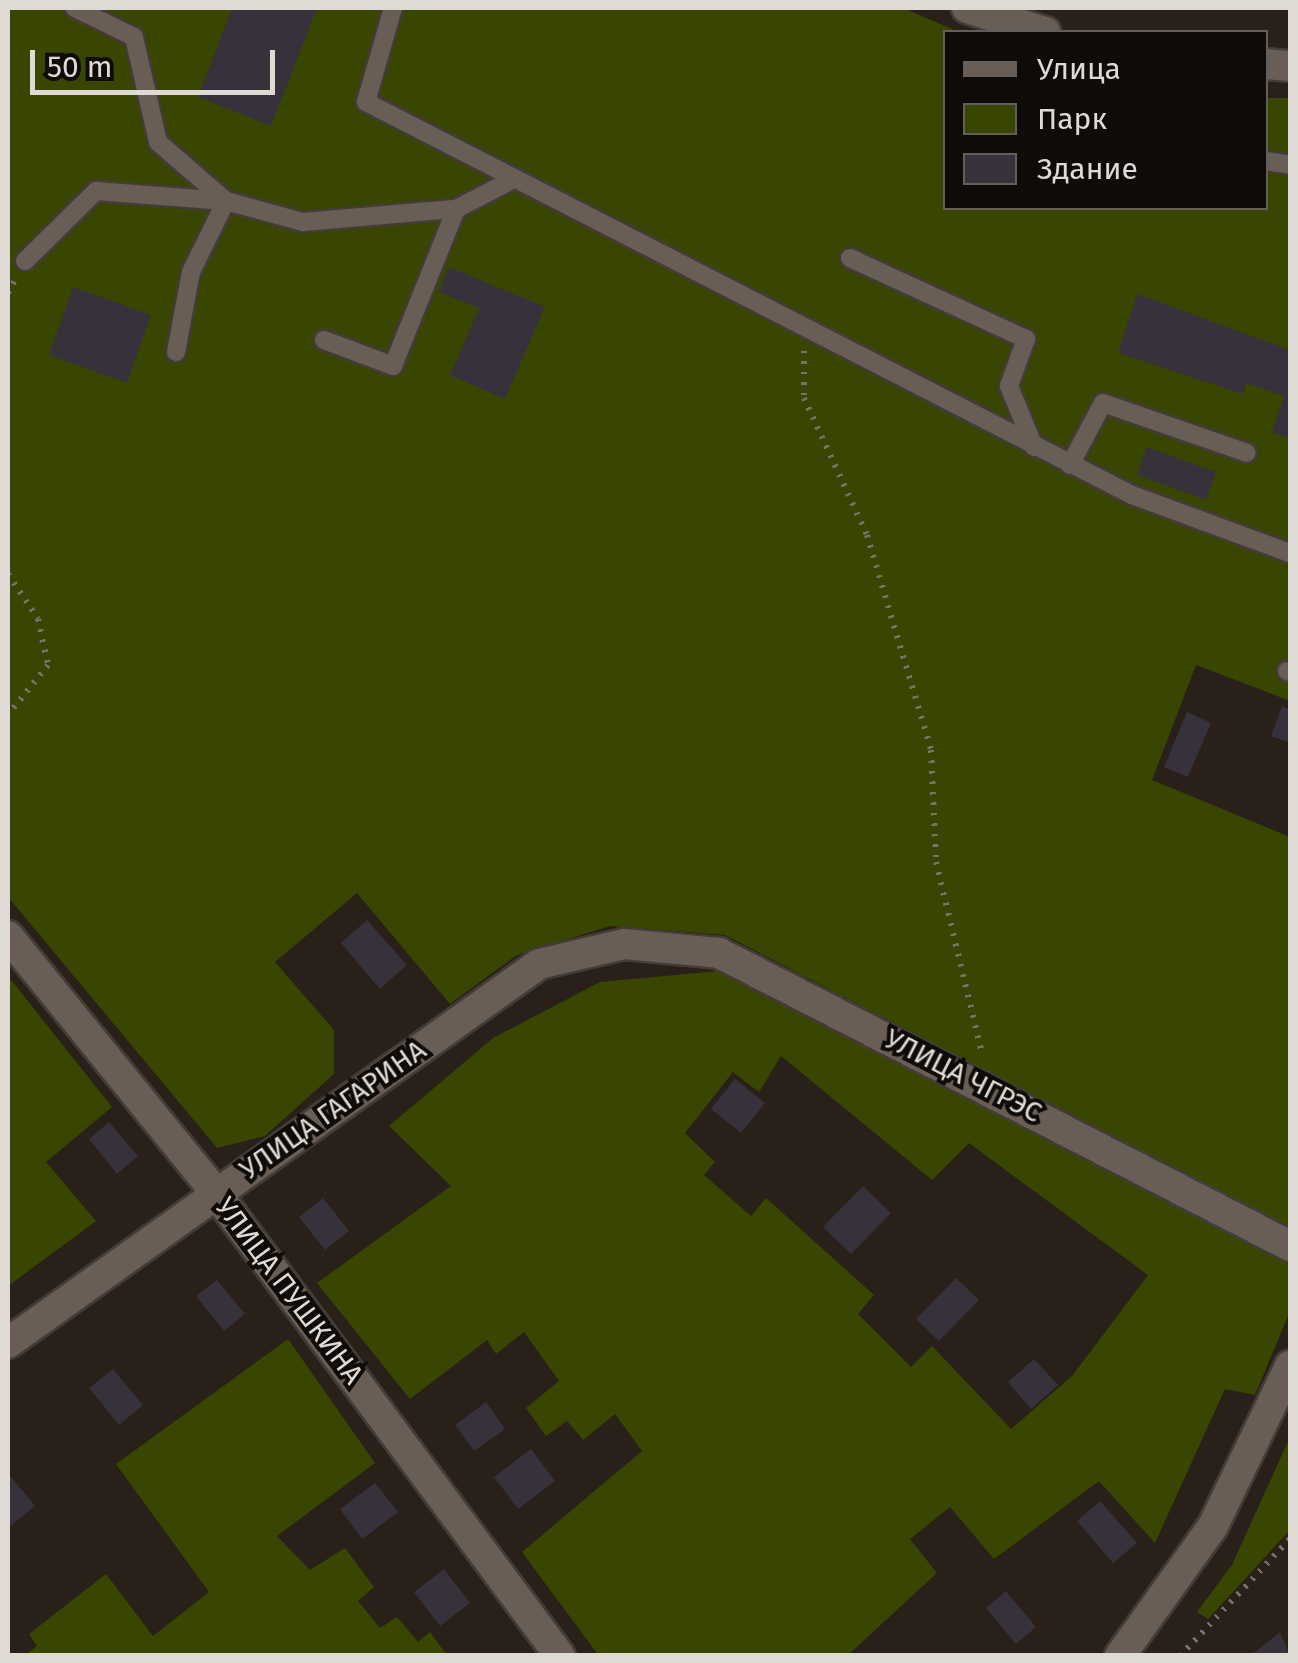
<!DOCTYPE html>
<html>
<head>
<meta charset="utf-8">
<style>
  body { margin:0 }
  #map { position:relative; width:1298px; height:1663px; overflow:hidden; background:#292019; font-family:"Fira Sans",sans-serif }
  div>[style] { position:absolute }
  .green>* { inset:0; background:#384601 }
  .building>* { inset:0; background:#37313b }
  .path>* { height:6px; margin-top:-3px; transform-origin:0; background:repeating-linear-gradient(90deg,#78706a 0 2.5px,transparent 0 10.5px) }
  .roads { filter:drop-shadow(2px 0 #433c37) drop-shadow(-2px 0 #433c37) drop-shadow(0 2px #433c37) drop-shadow(0 -2px #433c37) }
  .lane>* { height:18px; margin:-9px; padding:0 9px; transform-origin:9px; border-radius:9px; background:#695e56 }
  .street>* { height:30px; margin:-15px; padding:0 15px; transform-origin:15px; border-radius:15px; background:#695e56 }
  .secondary>* { height:30px; margin:-15px; padding:0 15px; transform-origin:15px; border-radius:15px; background:#695e56 }
  span { translate:-50% -50%; white-space:nowrap; text-align:center; line-height:1.15; -webkit-text-stroke:8px #0f0b08; paint-order:stroke }
  .street-label { font-size:28px; color:#e0dad5 }
  .frame { position:absolute; inset:0; border:10px solid #e0dad5; pointer-events:none }
  .legend { position:absolute; left:943px; top:30px; width:325px; height:180px; box-sizing:border-box; background:#0f0b08; border:2px solid #635e5a; margin:0; padding:12px 18px; list-style:none; font-size:30px; color:#e0dad5 }
  .legend li { display:flex; align-items:center; gap:20px; height:50px }
  .legend b { width:50px; border:2px solid #635e5a }
  .scale { position:absolute; left:30px; top:50px; width:245px; height:45px; box-sizing:border-box; border:5px solid #e0dad5; border-top:0; padding-left:12px; font-size:30px; line-height:35px; white-space:nowrap; color:#e0dad5; -webkit-text-stroke:8px #0f0b08; paint-order:stroke }
</style>
</head>
<body>
<div id="map">
  <div class="green">
    <i style="clip-path:polygon(8px 8px,903px 8px,959px 32px,946px 32px,946px 208px,1266px 208px,1266px 98px,1290px 98px,1290px 701px,1196px 665px,1152px 780px,1290px 837px,1290px 1229px,725px 935px,610px 926px,517px 955px,450px 1004px,357px 893px,275px 962px,334px 1030px,334px 1074px,265px 1136px,217px 1148px,8px 897px)"></i>
    <i style="clip-path:polygon(evenodd,719px 971px,1289px 1262px,1290px 1311px,1255px 1395px,1225px 1389px,1155px 1543px,1099px 1481px,994px 1559px,950px 1507px,910px 1539px,937px 1573px,848px 1655px,599px 1656px,522px 1552px,642px 1451px,615px 1414px,583px 1440px,567px 1421px,546px 1436px,526px 1408px,559px 1381px,524px 1332px,496px 1354px,487px 1340px,410px 1399px,317px 1283px,451px 1186px,389px 1126px,493px 1038px,600px 982px,719px 971px,781px 1056px,932px 1180px,969px 1143px,1148px 1275px,1072px 1376px,1011px 1429px,932px 1346px,911px 1367px,858px 1314px,874px 1295px,766px 1198px,751px 1216px,704px 1175px,715px 1162px,685px 1133px,733px 1072px,759px 1092px,781px 1056px)"></i>
    <i style="clip-path:polygon(8px 976px,112px 1107px,46px 1162px,96px 1221px,8px 1286px)"></i>
    <i style="clip-path:polygon(288px 1339px,375px 1463px,277px 1536px,310px 1570px,345px 1548px,374px 1587px,358px 1601px,380px 1628px,397px 1617px,418px 1642px,430px 1632px,447px 1655px,25px 1655px,37px 1646px,29px 1634px,106px 1574px,153px 1636px,209px 1592px,116px 1464px)"></i>
    <i style="clip-path:polygon(1290px 1437px,1290px 1530px,1208px 1619px,1197px 1612px,1232px 1565px)"></i>
  </div>
  <div class="building">
    <i style="clip-path:polygon(232px 8px,317px 8px,271px 126px,198px 97px)"></i>
    <i style="clip-path:polygon(449px 267px,545px 307px,505px 399px,450px 375px,479px 308px,439px 292px)"></i>
    <i style="clip-path:polygon(73px 287px,151px 315px,127px 383px,49px 355px)"></i>
    <i style="clip-path:polygon(1137px 294px,1290px 350px,1290px 438px,1272px 432px,1284px 396px,1246px 383px,1243px 394px,1118px 353px)"></i>
    <i style="clip-path:polygon(1147px 447px,1216px 472px,1206px 500px,1137px 475px)"></i>
    <i style="clip-path:polygon(1282px 706px,1290px 710px,1290px 743px,1271px 736px)"></i>
    <i style="clip-path:polygon(1187px 712px,1211px 723px,1188px 777px,1164px 767px)"></i>
    <i style="clip-path:polygon(367px 920px,407px 965px,380px 989px,341px 943px)"></i>
    <i style="clip-path:polygon(735px 1079px,765px 1103px,741px 1133px,711px 1109px)"></i>
    <i style="clip-path:polygon(109px 1122px,138px 1156px,117px 1174px,89px 1139px)"></i>
    <i style="clip-path:polygon(863px 1186px,891px 1213px,851px 1254px,823px 1227px)"></i>
    <i style="clip-path:polygon(323px 1198px,349px 1231px,325px 1250px,299px 1217px)"></i>
    <i style="clip-path:polygon(956px 1278px,979px 1300px,939px 1341px,916px 1319px)"></i>
    <i style="clip-path:polygon(217px 1280px,245px 1314px,224px 1331px,196px 1296px)"></i>
    <i style="clip-path:polygon(1034px 1359px,1058px 1385px,1031px 1409px,1008px 1382px)"></i>
    <i style="clip-path:polygon(113px 1369px,143px 1405px,119px 1425px,89px 1388px)"></i>
    <i style="clip-path:polygon(486px 1402px,505px 1429px,474px 1451px,455px 1425px)"></i>
    <i style="clip-path:polygon(531px 1449px,555px 1481px,518px 1509px,494px 1477px)"></i>
    <i style="clip-path:polygon(8px 1473px,35px 1506px,8px 1528px)"></i>
    <i style="clip-path:polygon(375px 1483px,398px 1512px,362px 1539px,340px 1509px)"></i>
    <i style="clip-path:polygon(1100px 1501px,1137px 1543px,1113px 1563px,1077px 1521px)"></i>
    <i style="clip-path:polygon(444px 1569px,470px 1603px,440px 1626px,414px 1592px)"></i>
    <i style="clip-path:polygon(1006px 1591px,1036px 1627px,1016px 1644px,986px 1608px)"></i>
    <i style="clip-path:polygon(1280px 1632px,1290px 1656px,1250px 1656px)"></i>
  </div>
  <div class="path">
    <i style="left:8px;top:293px;width:15px;rotate:-62deg"></i>
    <i style="left:804px;top:351px;width:47px;rotate:90deg"></i>
    <i style="left:804px;top:398px;width:151px;rotate:65.3deg"></i>
    <i style="left:867px;top:535px;width:224px;rotate:73.4deg"></i>
    <i style="left:931px;top:750px;width:112px;rotate:87.4deg"></i>
    <i style="left:936px;top:862px;width:197px;rotate:76.5deg"></i>
    <i style="left:8px;top:574px;width:54px;rotate:56.3deg"></i>
    <i style="left:38px;top:619px;width:47px;rotate:77.7deg"></i>
    <i style="left:48px;top:665px;width:64px;rotate:128.7deg"></i>
    <i style="left:1180px;top:1656px;width:161px;rotate:-46.8deg"></i>
  </div>
  <div class="roads">
    <div class="lane">
      <i style="left:393px;top:8px;width:98px;rotate:106deg"></i>
      <i style="left:366px;top:102px;width:861px;rotate:27.16deg"></i>
      <i style="left:1132px;top:495px;width:168px;rotate:20.2deg"></i>
      <i style="left:1266px;top:161px;width:24px;rotate:9deg"></i>
      <i style="left:850px;top:258px;width:194px;rotate:24.7deg"></i>
      <i style="left:1026px;top:339px;width:50px;rotate:109.9deg"></i>
      <i style="left:1009px;top:386px;width:66px;rotate:67.7deg"></i>
      <i style="left:25px;top:261px;width:100px;rotate:-44.6deg"></i>
      <i style="left:96px;top:191px;width:130px;rotate:4.4deg"></i>
      <i style="left:226px;top:201px;width:90px;rotate:-139.1deg"></i>
      <i style="left:158px;top:142px;width:108px;rotate:-102.9deg"></i>
      <i style="left:134px;top:37px;width:66px;rotate:-153.8deg"></i>
      <i style="left:324px;top:340px;width:74px;rotate:20.6deg"></i>
      <i style="left:393px;top:366px;width:169px;rotate:-68.1deg"></i>
      <i style="left:456px;top:209px;width:59px;rotate:-27.4deg"></i>
      <i style="left:176px;top:352px;width:81px;rotate:-79.4deg"></i>
      <i style="left:191px;top:272px;width:79px;rotate:-63.8deg"></i>
      <i style="left:226px;top:201px;width:80px;rotate:15.3deg"></i>
      <i style="left:303px;top:222px;width:154px;rotate:-4.9deg"></i>
      <i style="left:1070px;top:465px;width:70px;rotate:-62deg"></i>
      <i style="left:1103px;top:403px;width:152px;rotate:19.1deg"></i>
      <i style="left:1287px;top:671px;width:3px;rotate:18deg"></i>
    </div>
    <div class="street">
      <i style="left:8px;top:936px;width:329px;rotate:51deg"></i>
      <i style="left:215px;top:1192px;width:578px;rotate:53.37deg"></i>
      <i style="left:8px;top:1343px;width:652px;rotate:-35.52deg"></i>
      <i style="left:539px;top:964px;width:87px;rotate:-13.2deg"></i>
      <i style="left:624px;top:944px;width:95px;rotate:5.4deg"></i>
      <i style="left:719px;top:953px;width:642px;rotate:27.16deg"></i>
    </div>
    <div class="secondary">
      <i style="left:967px;top:8px;width:82px;rotate:17.1deg"></i>
      <i style="left:1266px;top:64px;width:24px;rotate:5deg"></i>
      <i style="left:1120px;top:1656px;width:160px;rotate:-54.4deg"></i>
      <i style="left:1213px;top:1526px;width:178px;rotate:-64.3deg"></i>
    </div>
  </div>
  <div class="street-label">
    <span style="left:963px;top:1076px;rotate:27deg">УЛИЦА ЧГРЭС</span>
    <span style="left:333px;top:1110px;rotate:-35deg">УЛИЦА ГАГАРИНА</span>
    <span style="left:289px;top:1291px;rotate:53deg">УЛИЦА ПУШКИНА</span>
  </div>
  <div class="frame"></div>
  <ul class="legend">
  <li><b style="height:12px;background:#695e56"></b>Улица</li>
  <li><b style="height:28px;background:#384601"></b>Парк</li>
  <li><b style="height:28px;background:#37313b"></b>Здание</li>
  </ul>
  <div class="scale">50 m</div>
</div>
</body>
</html>
